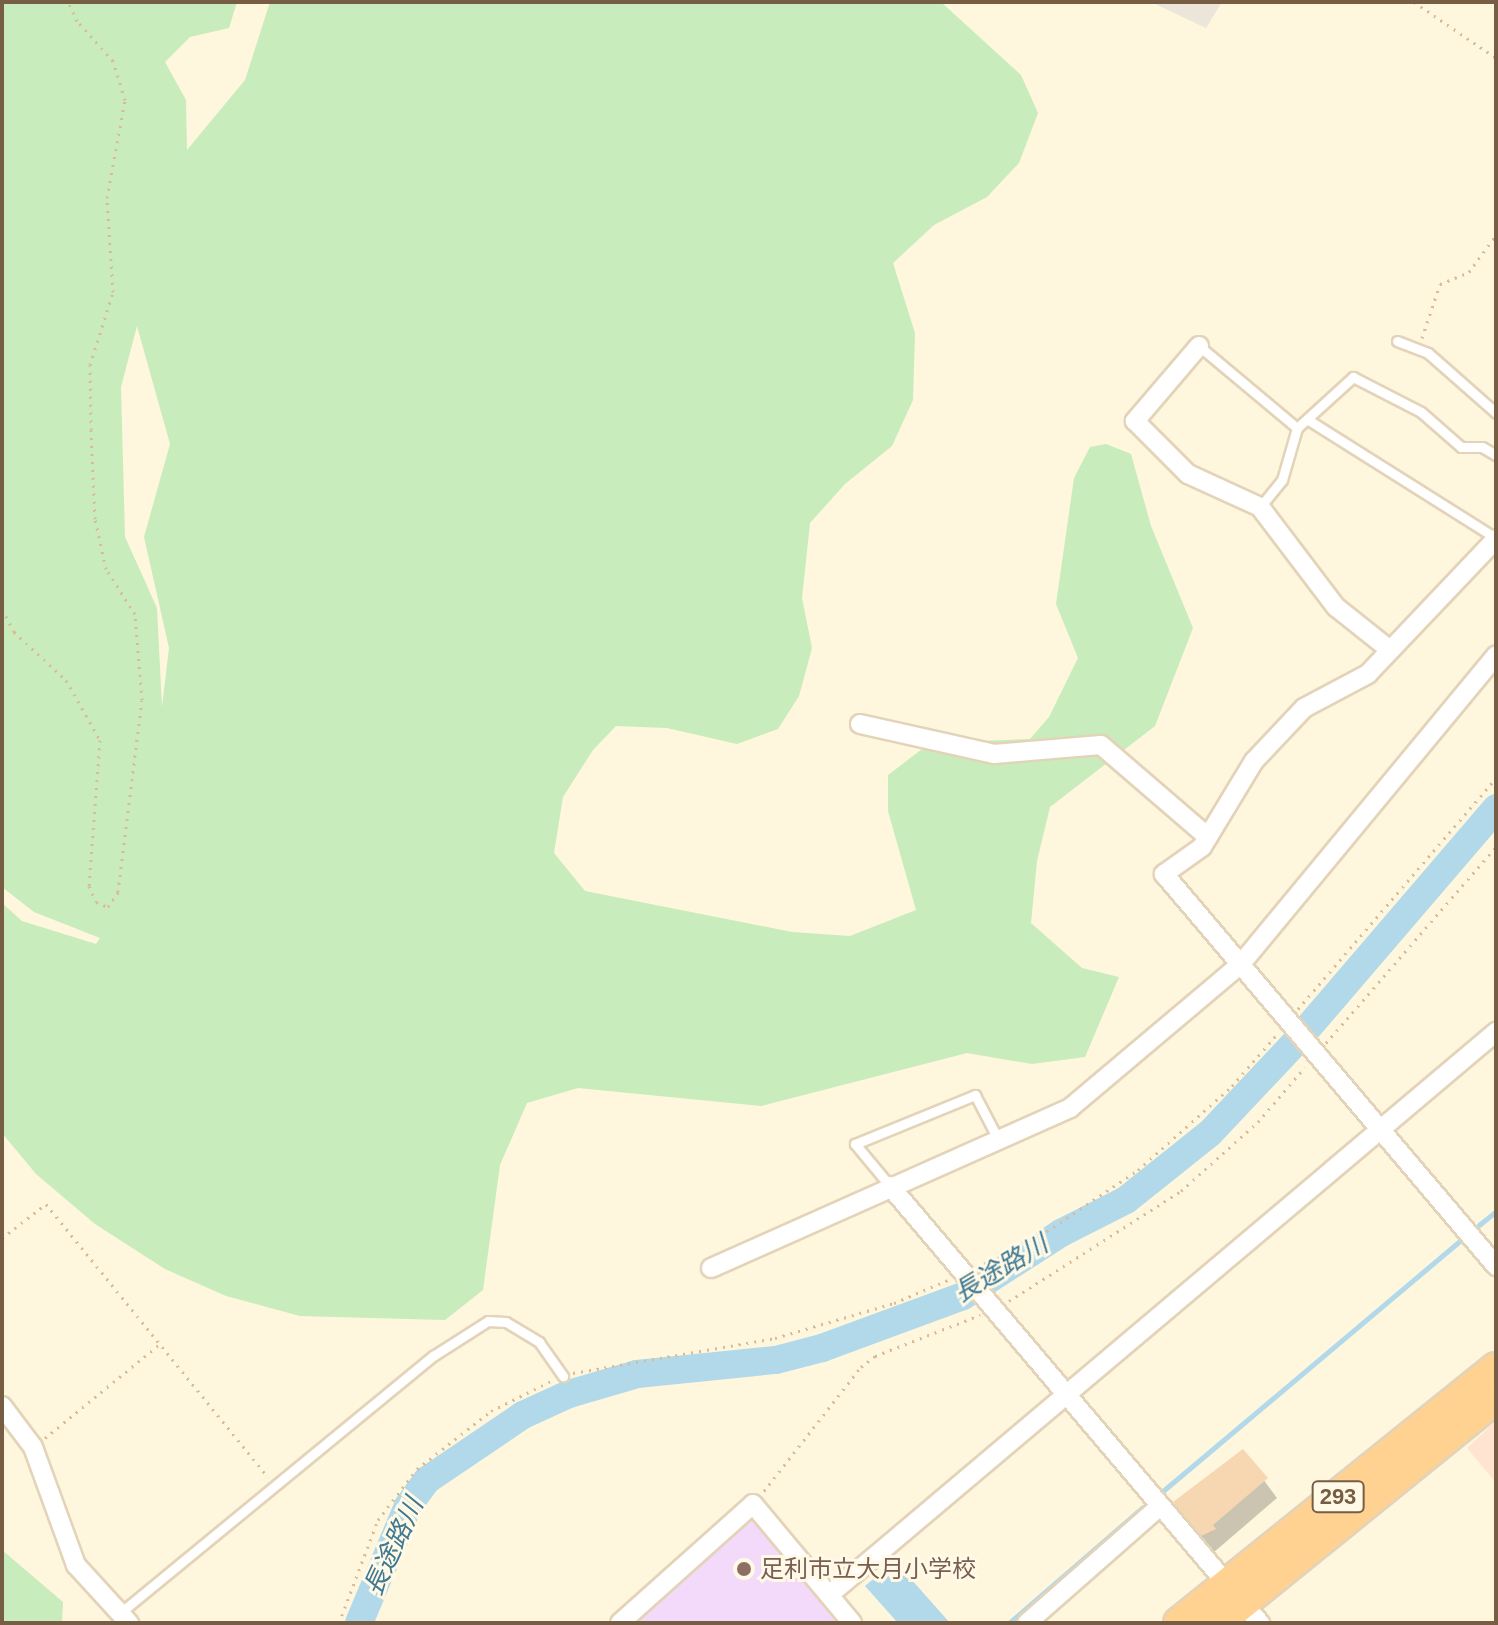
<!DOCTYPE html>
<html>
<head>
<meta charset="utf-8">
<style>
  body { margin:0 }
  #map { position:relative; width:1498px; height:1625px; overflow:hidden; background:#fef6dd; font-family:Helvetica,"Noto Sans JP",sans-serif }
  div>[style] { position:absolute }
  .commercial>* { inset:0; background:#ffe5d1 }
  .industrial>* { inset:0; background:#ebe5da }
  .education>* { inset:0; background:#f3dafa }
  .green>* { inset:0; background:#c8ecbb }
  .water>* { inset:0; background:#b1d9e9 }
  .shadow>* { inset:0; background:#0003 }
  .stream>* { height:5px; margin:-2.5px; padding:0 2.5px; transform-origin:2.5px; border-radius:2.5px; background:#b1d9e9 }
  .river>* { height:28px; margin:-14px; padding:0 14px; transform-origin:14px; border-radius:14px; background:#b1d9e9 }
  .building>* { inset:0; background:#f6d7b2 }
  .path>* { height:3px; margin-top:-1.5px; transform-origin:0; background:repeating-linear-gradient(90deg,#dabb96 0 2px,transparent 0 8px) }
  .roads { filter:drop-shadow(2px 0 #e3d3b9) drop-shadow(-2px 0 #e3d3b9) drop-shadow(0 2px #e3d3b9) drop-shadow(0 -2px #e3d3b9) }
  .service>* { height:9px; margin:-4.5px; padding:0 4.5px; transform-origin:4.5px; border-radius:4.5px; background:#fff }
  .minor>* { height:18px; margin:-9px; padding:0 9px; transform-origin:9px; border-radius:9px; background:#fff }
  .trunk>* { height:30px; margin:-15px; padding:0 15px; transform-origin:15px; border-radius:15px; background:#ffd291 }
  .dots>* { width:22px; height:22px; translate:-50% -50%; box-sizing:border-box; border:4px solid #fff9e6; border-radius:50% }
  span { translate:-50% -50%; white-space:nowrap; text-align:center; line-height:1.15; -webkit-text-stroke:6px #fff9e6; paint-order:stroke }
  .shield-label span { padding:2px 6px; background:#fff9e6; border:2px solid; border-radius:6px; -webkit-text-stroke-width:0 }
  .shield-label { font-size:22px; color:#765d44; font-weight:700 }
  .education-label { font-size:24px; color:#785e54 }
  .left { translate:0 -50%; text-align:left }
  .water-label { font-size:26px; color:#3e7893; font-style:italic }
  .frame { position:absolute; inset:0; border:4px solid #765d44; pointer-events:none }
</style>
</head>
<body>
<div id="map">
  <div class="commercial">
    <i style="clip-path:polygon(1496px 1421px,1496px 1483px,1467px 1448px)"></i>
  </div>
  <div class="industrial">
    <i style="clip-path:polygon(1151px 2px,1222px 2px,1206px 28px)"></i>
  </div>
  <div class="education">
    <i style="clip-path:polygon(753px 1515px,842px 1623px,628px 1623px)"></i>
  </div>
  <div class="green">
    <i style="clip-path:polygon(evenodd,2px 2px,237px 2px,229px 28px,190px 37px,165px 62px,186px 100px,187px 150px,245px 80px,270px 2px,941px 2px,1021px 75px,1038px 113px,1019px 163px,987px 197px,934px 225px,893px 263px,915px 333px,913px 400px,892px 446px,845px 484px,810px 523px,802px 598px,812px 648px,799px 696px,778px 729px,737px 744px,667px 728px,616px 726px,593px 750px,563px 797px,554px 853px,585px 891px,792px 932px,850px 936px,916px 910px,888px 811px,888px 775px,930px 743px,1030px 739px,1049px 717px,1078px 658px,1056px 604px,1074px 478px,1090px 447px,1106px 444px,1131px 454px,1151px 526px,1193px 628px,1155px 726px,1050px 807px,1037px 861px,1031px 923px,1082px 968px,1119px 977px,1085px 1057px,1032px 1064px,967px 1053px,761px 1106px,578px 1088px,527px 1103px,500px 1165px,483px 1290px,445px 1320px,300px 1316px,226px 1296px,165px 1269px,95px 1224px,36px 1174px,2px 1133px,2px 903px,22px 921px,96px 944px,100px 938px,34px 912px,2px 887px,2px 2px,137px 326px,170px 444px,144px 537px,169px 648px,162px 707px,157px 608px,125px 537px,121px 387px,137px 326px)"></i>
    <i style="clip-path:polygon(2px 1550px,63px 1602px,62px 1623px,2px 1623px)"></i>
  </div>
  <div class="water">
    <i style="clip-path:polygon(895px 1561px,950px 1623px,898px 1623px,865px 1586px)"></i>
  </div>
  <div class="shadow">
    <i style="clip-path:polygon(1243px 1452px,1277px 1498px,1213px 1553px,1175px 1503px)"></i>
  </div>
  <div class="stream">
    <i style="left:1479px;top:1225px;width:22px;rotate:-39deg"></i>
    <i style="left:1164px;top:1490px;width:385px;rotate:-40.1deg"></i>
    <i style="left:1009px;top:1623px;width:177px;rotate:-40.9deg"></i>
  </div>
  <div class="river">
    <i style="left:359px;top:1623px;width:127px;rotate:-67.3deg"></i>
    <i style="left:408px;top:1506px;width:32px;rotate:-54deg"></i>
    <i style="left:427px;top:1480px;width:116px;rotate:-34.1deg"></i>
    <i style="left:523px;top:1415px;width:51px;rotate:-24.5deg"></i>
    <i style="left:569px;top:1394px;width:71px;rotate:-16.4deg"></i>
    <i style="left:637px;top:1374px;width:140px;rotate:-5.8deg"></i>
    <i style="left:776px;top:1360px;width:48px;rotate:-14.6deg"></i>
    <i style="left:822px;top:1348px;width:150px;rotate:-20.2deg"></i>
    <i style="left:963px;top:1296px;width:117px;rotate:-32.7deg"></i>
    <i style="left:1061px;top:1233px;width:73px;rotate:-26.9deg"></i>
    <i style="left:1126px;top:1200px;width:107px;rotate:-38.6deg"></i>
    <i style="left:1210px;top:1133px;width:122px;rotate:-46.7deg"></i>
    <i style="left:1294px;top:1044px;width:311px;rotate:-49.4deg"></i>
  </div>
  <div class="building">
    <i style="clip-path:polygon(1243px 1449px,1268px 1478px,1213px 1525px,1216px 1529px,1201px 1536px,1173px 1502px)"></i>
  </div>
  <div class="path">
    <i style="left:1414px;top:2px;width:99px;rotate:34.3deg"></i>
    <i style="left:1422px;top:338px;width:57px;rotate:-71.6deg"></i>
    <i style="left:1440px;top:284px;width:31px;rotate:-22deg"></i>
    <i style="left:1469px;top:272px;width:46px;rotate:-53.9deg"></i>
    <i style="left:2px;top:609px;width:26px;rotate:62deg"></i>
    <i style="left:14px;top:632px;width:71px;rotate:42.7deg"></i>
    <i style="left:66px;top:680px;width:69px;rotate:60.5deg"></i>
    <i style="left:100px;top:740px;width:146px;rotate:94.3deg"></i>
    <i style="left:89px;top:886px;width:17px;rotate:66deg"></i>
    <i style="left:96px;top:902px;width:13px;rotate:23deg"></i>
    <i style="left:108px;top:907px;width:18px;rotate:-56deg"></i>
    <i style="left:118px;top:892px;width:193px;rotate:-82.9deg"></i>
    <i style="left:142px;top:700px;width:86px;rotate:-94.7deg"></i>
    <i style="left:135px;top:614px;width:54px;rotate:-122.8deg"></i>
    <i style="left:106px;top:569px;width:51px;rotate:-102.4deg"></i>
    <i style="left:95px;top:519px;width:89px;rotate:-92.6deg"></i>
    <i style="left:91px;top:430px;width:65px;rotate:-90.9deg"></i>
    <i style="left:90px;top:365px;width:77px;rotate:-72.5deg"></i>
    <i style="left:113px;top:292px;width:94px;rotate:-93.7deg"></i>
    <i style="left:107px;top:198px;width:100px;rotate:-79.6deg"></i>
    <i style="left:125px;top:100px;width:41px;rotate:-107.1deg"></i>
    <i style="left:113px;top:61px;width:54px;rotate:-132deg"></i>
    <i style="left:77px;top:21px;width:21px;rotate:-115deg"></i>
    <i style="left:1298px;top:1009px;width:304px;rotate:-49.4deg"></i>
    <i style="left:1326px;top:1043px;width:259px;rotate:-49.1deg"></i>
    <i style="left:2px;top:1238px;width:56px;rotate:-37.7deg"></i>
    <i style="left:46px;top:1204px;width:352px;rotate:50.9deg"></i>
    <i style="left:977px;top:1267px;width:70px;rotate:-26.2deg"></i>
    <i style="left:1040px;top:1236px;width:118px;rotate:-34deg"></i>
    <i style="left:1138px;top:1170px;width:126px;rotate:-41.8deg"></i>
    <i style="left:1232px;top:1086px;width:70px;rotate:-49deg"></i>
    <i style="left:1009px;top:1301px;width:204px;rotate:-32.6deg"></i>
    <i style="left:1181px;top:1191px;width:103px;rotate:-41.9deg"></i>
    <i style="left:1258px;top:1122px;width:72px;rotate:-49.5deg"></i>
    <i style="left:573px;top:1373px;width:205px;rotate:-9.8deg"></i>
    <i style="left:775px;top:1338px;width:124px;rotate:-16.4deg"></i>
    <i style="left:894px;top:1303px;width:59px;rotate:-23.1deg"></i>
    <i style="left:45px;top:1438px;width:149px;rotate:-39.3deg"></i>
    <i style="left:764px;top:1491px;width:157px;rotate:-52deg"></i>
    <i style="left:861px;top:1367px;width:18px;rotate:-38deg"></i>
    <i style="left:875px;top:1356px;width:113px;rotate:-21.3deg"></i>
    <i style="left:339px;top:1623px;width:110px;rotate:-69.3deg"></i>
    <i style="left:378px;top:1520px;width:64px;rotate:-52.6deg"></i>
    <i style="left:417px;top:1469px;width:94px;rotate:-38.1deg"></i>
    <i style="left:491px;top:1411px;width:67px;rotate:-26.6deg"></i>
  </div>
  <div class="roads">
    <div class="service">
      <i style="left:1397px;top:341px;width:33px;rotate:21deg"></i>
      <i style="left:1428px;top:353px;width:91px;rotate:41.4deg"></i>
      <i style="left:1199px;top:346px;width:128px;rotate:39.9deg"></i>
      <i style="left:1297px;top:428px;width:76px;rotate:-42.3deg"></i>
      <i style="left:1353px;top:377px;width:76px;rotate:27.2deg"></i>
      <i style="left:1421px;top:412px;width:53px;rotate:41.2deg"></i>
      <i style="left:1461px;top:447px;width:21px"></i>
      <i style="left:1482px;top:447px;width:16px;rotate:30deg"></i>
      <i style="left:1310px;top:421px;width:220px;rotate:32.2deg"></i>
      <i style="left:1260px;top:507px;width:35px;rotate:-51deg"></i>
      <i style="left:1282px;top:480px;width:54px;rotate:-73.9deg"></i>
      <i style="left:890px;top:1186px;width:55px;rotate:-129.8deg"></i>
      <i style="left:855px;top:1144px;width:130px;rotate:-22.2deg"></i>
      <i style="left:975px;top:1095px;width:50px;rotate:62.4deg"></i>
      <i style="left:120px;top:1613px;width:405px;rotate:-39.4deg"></i>
      <i style="left:433px;top:1356px;width:65px;rotate:-32.5deg"></i>
      <i style="left:488px;top:1321px;width:18px;rotate:3deg"></i>
      <i style="left:506px;top:1322px;width:39px;rotate:31deg"></i>
      <i style="left:539px;top:1342px;width:42px;rotate:54.8deg"></i>
    </div>
    <div class="minor">
      <i style="left:1199px;top:346px;width:99px;rotate:130.5deg"></i>
      <i style="left:1135px;top:421px;width:75px;rotate:45deg"></i>
      <i style="left:1188px;top:474px;width:79px;rotate:24.6deg"></i>
      <i style="left:1260px;top:507px;width:126px;rotate:52.8deg"></i>
      <i style="left:1336px;top:607px;width:69px;rotate:38.5deg"></i>
      <i style="left:1496px;top:539px;width:186px;rotate:133.5deg"></i>
      <i style="left:1368px;top:674px;width:72px;rotate:152deg"></i>
      <i style="left:1304px;top:708px;width:73px;rotate:133.3deg"></i>
      <i style="left:1254px;top:761px;width:100px;rotate:121.2deg"></i>
      <i style="left:1202px;top:847px;width:47px;rotate:144.6deg"></i>
      <i style="left:1164px;top:874px;width:514px;rotate:49.74deg"></i>
      <i style="left:860px;top:724px;width:137px;rotate:12.6deg"></i>
      <i style="left:994px;top:754px;width:107px;rotate:-4.8deg"></i>
      <i style="left:1101px;top:745px;width:141px;rotate:40.7deg"></i>
      <i style="left:890px;top:1186px;width:573px;rotate:49.75deg"></i>
      <i style="left:711px;top:1268px;width:393px;rotate:-24deg"></i>
      <i style="left:1070px;top:1108px;width:222px;rotate:-40.1deg"></i>
      <i style="left:1240px;top:965px;width:402px;rotate:-50.4deg"></i>
      <i style="left:2px;top:1406px;width:51px;rotate:52.9deg"></i>
      <i style="left:33px;top:1447px;width:126px;rotate:70deg"></i>
      <i style="left:76px;top:1565px;width:79px;rotate:47.6deg"></i>
      <i style="left:829px;top:1595px;width:873px;rotate:-40.17deg"></i>
      <i style="left:620px;top:1623px;width:178px;rotate:-41.8deg"></i>
      <i style="left:753px;top:1504px;width:155px;rotate:50.2deg"></i>
      <i style="left:1027px;top:1623px;width:177px;rotate:-41.3deg"></i>
    </div>
    <div class="trunk">
      <i style="left:1179px;top:1623px;width:407px;rotate:-38.8deg"></i>
      <i style="left:1218px;top:1623px;width:358px;rotate:-39deg"></i>
    </div>
  </div>
  <div class="dots">
    <i style="left:744px;top:1569px;background:#8d6e63"></i>
  </div>
  <div class="shield-label">
    <span style="left:1338px;top:1497px">293</span>
  </div>
  <div class="education-label">
    <span class="left" style="left:760px;top:1569px">足利市立大月小学校</span>
  </div>
  <div class="water-label">
    <span style="left:1001px;top:1269px;rotate:-31deg">長途路川</span>
    <span style="left:394px;top:1547px;rotate:-65deg">長途路川</span>
  </div>
  <div class="frame"></div>
</div>
</body>
</html>
